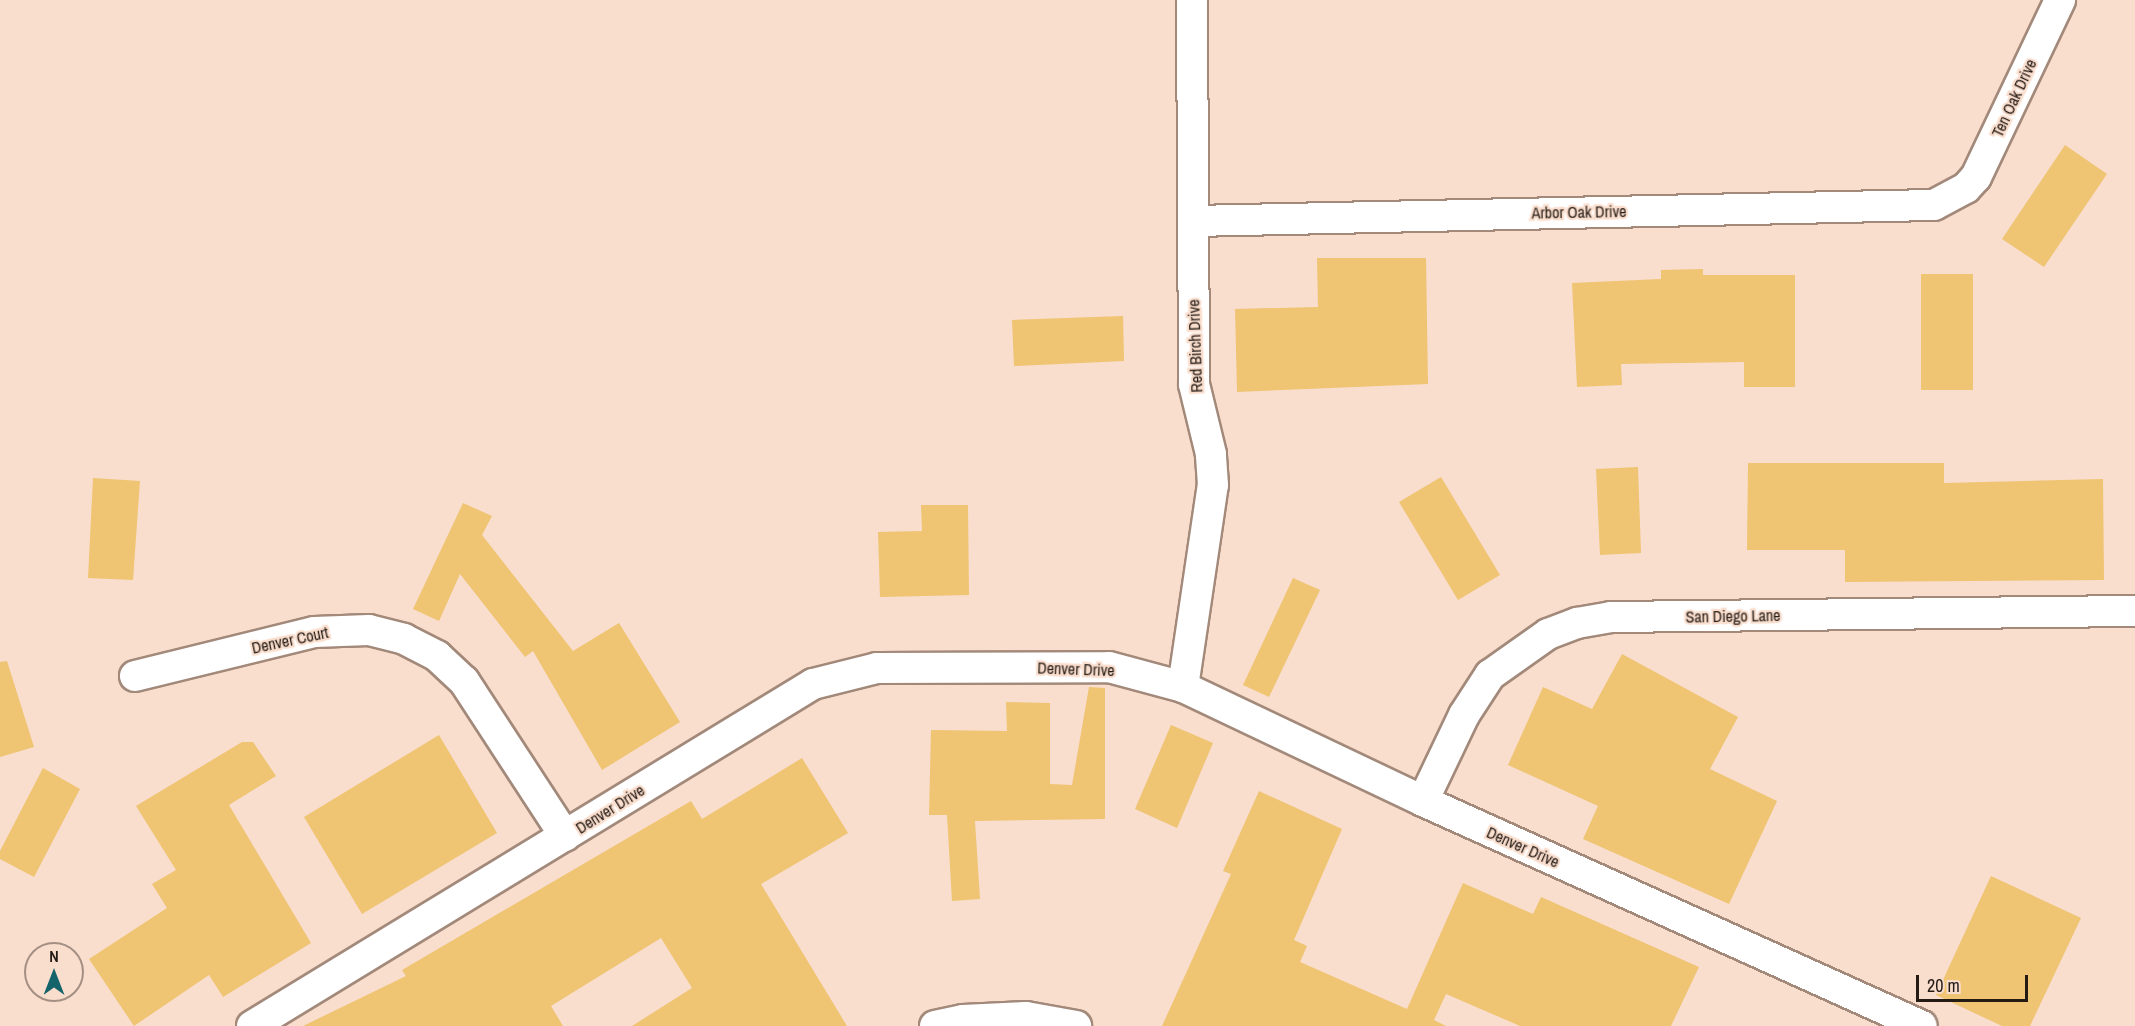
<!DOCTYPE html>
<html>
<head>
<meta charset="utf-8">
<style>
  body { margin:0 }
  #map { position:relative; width:2135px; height:1026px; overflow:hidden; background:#f9ddcd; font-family:"Archivo Narrow",sans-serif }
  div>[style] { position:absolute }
  .building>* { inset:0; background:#efc472 }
  .roads { filter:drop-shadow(2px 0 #a2897a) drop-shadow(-2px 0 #a2897a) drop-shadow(0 2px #a2897a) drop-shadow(0 -2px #a2897a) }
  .minor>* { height:30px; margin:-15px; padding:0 15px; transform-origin:15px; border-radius:15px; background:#fff }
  span { translate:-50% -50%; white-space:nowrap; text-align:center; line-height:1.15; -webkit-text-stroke:4.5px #f9ddcd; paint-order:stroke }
  .street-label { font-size:16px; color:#241b15 }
  .north { position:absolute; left:24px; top:942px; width:60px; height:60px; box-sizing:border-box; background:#f9ddcd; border:2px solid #a48f83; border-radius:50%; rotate:0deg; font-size:16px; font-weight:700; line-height:24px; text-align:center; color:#241b15 }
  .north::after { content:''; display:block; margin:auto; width:21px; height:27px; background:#15636b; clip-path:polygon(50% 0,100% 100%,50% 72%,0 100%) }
  .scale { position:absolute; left:1916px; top:975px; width:112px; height:27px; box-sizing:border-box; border:3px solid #241b15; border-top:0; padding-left:8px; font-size:18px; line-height:21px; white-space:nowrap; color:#241b15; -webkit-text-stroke:4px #f9ddcd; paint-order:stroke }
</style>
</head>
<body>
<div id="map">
  <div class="building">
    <i style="clip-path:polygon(2065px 145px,2107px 174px,2044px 267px,2002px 239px)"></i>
    <i style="clip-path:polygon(1317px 258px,1426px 258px,1428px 384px,1237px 392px,1235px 309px,1318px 307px)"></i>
    <i style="clip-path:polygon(1703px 269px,1703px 275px,1795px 275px,1795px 387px,1744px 387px,1744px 362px,1621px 364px,1622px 385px,1577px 387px,1572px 283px,1661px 279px,1661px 270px)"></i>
    <i style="clip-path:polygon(1921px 274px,1973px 274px,1973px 390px,1921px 390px)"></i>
    <i style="clip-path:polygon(1123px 316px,1124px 361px,1014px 366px,1012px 320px)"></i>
    <i style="clip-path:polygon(1748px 463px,1944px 463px,1944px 483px,2103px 479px,2104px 580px,1845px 582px,1845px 550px,1747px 550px)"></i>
    <i style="clip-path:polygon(1638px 467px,1641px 553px,1600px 555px,1596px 469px)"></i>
    <i style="clip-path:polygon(1441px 477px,1500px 575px,1458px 600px,1399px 502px)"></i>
    <i style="clip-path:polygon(93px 478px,140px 481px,133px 580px,88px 578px)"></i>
    <i style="clip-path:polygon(463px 503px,492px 516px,482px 535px,573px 651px,619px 623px,680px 722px,602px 770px,533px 651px,525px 657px,460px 574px,439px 621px,413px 609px)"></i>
    <i style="clip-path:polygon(921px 505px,968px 505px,969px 595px,880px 597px,878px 532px,922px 531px)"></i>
    <i style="clip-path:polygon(1293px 578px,1320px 590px,1269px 697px,1243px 685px)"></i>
    <i style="clip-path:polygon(1622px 654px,1738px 717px,1710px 769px,1777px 801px,1729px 904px,1583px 839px,1598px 806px,1508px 765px,1543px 687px,1592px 709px)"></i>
    <i style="clip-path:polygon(7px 661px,34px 747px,0 757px,0 662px)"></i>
    <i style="clip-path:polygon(1089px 687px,1105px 688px,1105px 819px,975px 821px,980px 899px,952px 901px,947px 815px,929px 815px,931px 730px,1007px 731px,1006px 702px,1050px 703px,1050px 784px,1072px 785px)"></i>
    <i style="clip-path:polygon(1171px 725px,1213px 743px,1177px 828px,1135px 809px)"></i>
    <i style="clip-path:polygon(439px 735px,497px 833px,362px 914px,304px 817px)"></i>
    <i style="clip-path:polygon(242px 742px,253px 742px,276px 776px,229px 805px,311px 943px,223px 997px,209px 975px,134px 1026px,89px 959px,167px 908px,152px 884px,176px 870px,136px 806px)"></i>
    <i style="clip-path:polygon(802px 758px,848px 833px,761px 884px,847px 1026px,632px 1026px,692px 988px,661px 938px,551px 1006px,563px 1026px,303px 1026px,406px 976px,402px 970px,691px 801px,702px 819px)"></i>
    <i style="clip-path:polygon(43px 768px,80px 789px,34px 877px,0 859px,0 851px)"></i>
    <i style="clip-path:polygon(1259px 791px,1342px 829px,1294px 940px,1307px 946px,1300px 962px,1407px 1009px,1463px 883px,1533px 914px,1541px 897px,1699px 967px,1671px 1026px,1520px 1026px,1446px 994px,1434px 1020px,1446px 1026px,1162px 1026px,1231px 874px,1223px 871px)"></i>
    <i style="clip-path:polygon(1991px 876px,2081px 918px,2030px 1026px,2002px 1026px,1936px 995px)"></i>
  </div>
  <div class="roads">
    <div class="minor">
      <i style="left:1193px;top:221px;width:741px;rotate:-1.24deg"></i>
      <i style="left:1934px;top:205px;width:36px;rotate:-28deg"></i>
      <i style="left:1966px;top:188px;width:15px;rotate:-48deg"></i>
      <i style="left:1976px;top:177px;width:196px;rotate:-64.6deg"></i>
      <i style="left:135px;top:676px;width:184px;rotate:-13.8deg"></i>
      <i style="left:314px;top:632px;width:55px;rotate:-2.1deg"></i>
      <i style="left:369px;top:630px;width:36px;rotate:14deg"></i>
      <i style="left:404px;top:639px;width:37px;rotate:27deg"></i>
      <i style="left:437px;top:656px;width:37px;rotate:43deg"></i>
      <i style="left:464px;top:681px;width:185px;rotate:56.9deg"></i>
      <i style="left:1183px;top:687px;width:204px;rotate:-81.6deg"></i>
      <i style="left:1213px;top:485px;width:31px;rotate:-94deg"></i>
      <i style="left:1211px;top:454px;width:72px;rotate:-103.7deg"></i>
      <i style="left:1194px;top:384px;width:384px;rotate:-90.3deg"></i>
      <i style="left:1423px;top:801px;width:95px;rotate:-64.5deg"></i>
      <i style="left:1464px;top:715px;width:48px;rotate:-57deg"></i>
      <i style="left:1490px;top:675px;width:71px;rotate:-35.3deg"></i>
      <i style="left:1548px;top:634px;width:31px;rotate:-21deg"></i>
      <i style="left:1577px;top:623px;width:35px;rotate:-10deg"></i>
      <i style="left:1611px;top:617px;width:524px;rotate:-0.66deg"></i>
      <i style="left:252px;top:1026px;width:657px;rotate:-31.37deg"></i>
      <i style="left:813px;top:684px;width:66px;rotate:-14deg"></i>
      <i style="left:877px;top:668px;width:232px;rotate:-0.2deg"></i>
      <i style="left:1109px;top:667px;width:77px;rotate:15.1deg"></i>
      <i style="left:1183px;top:687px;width:266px;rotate:25.4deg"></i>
      <i style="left:1423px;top:801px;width:547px;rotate:24.27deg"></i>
      <i style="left:935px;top:1026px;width:29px;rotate:-12deg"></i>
      <i style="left:963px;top:1020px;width:63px;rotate:-2.7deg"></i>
      <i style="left:1026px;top:1017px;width:51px;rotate:10.2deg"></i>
    </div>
  </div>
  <div class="street-label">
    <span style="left:2014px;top:98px;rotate:-65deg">Ten Oak Drive</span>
    <span style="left:1579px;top:212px;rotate:-1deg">Arbor Oak Drive</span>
    <span style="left:1195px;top:346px;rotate:-92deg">Red Birch Drive</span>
    <span style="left:1733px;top:616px;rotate:-1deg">San Diego Lane</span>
    <span style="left:290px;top:640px;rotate:-12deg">Denver Court</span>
    <span style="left:1076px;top:669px;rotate:2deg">Denver Drive</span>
    <span style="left:610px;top:809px;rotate:-32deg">Denver Drive</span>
    <span style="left:1523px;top:847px;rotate:24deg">Denver Drive</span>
  </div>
  <div class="north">N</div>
  <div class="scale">20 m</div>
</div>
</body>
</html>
